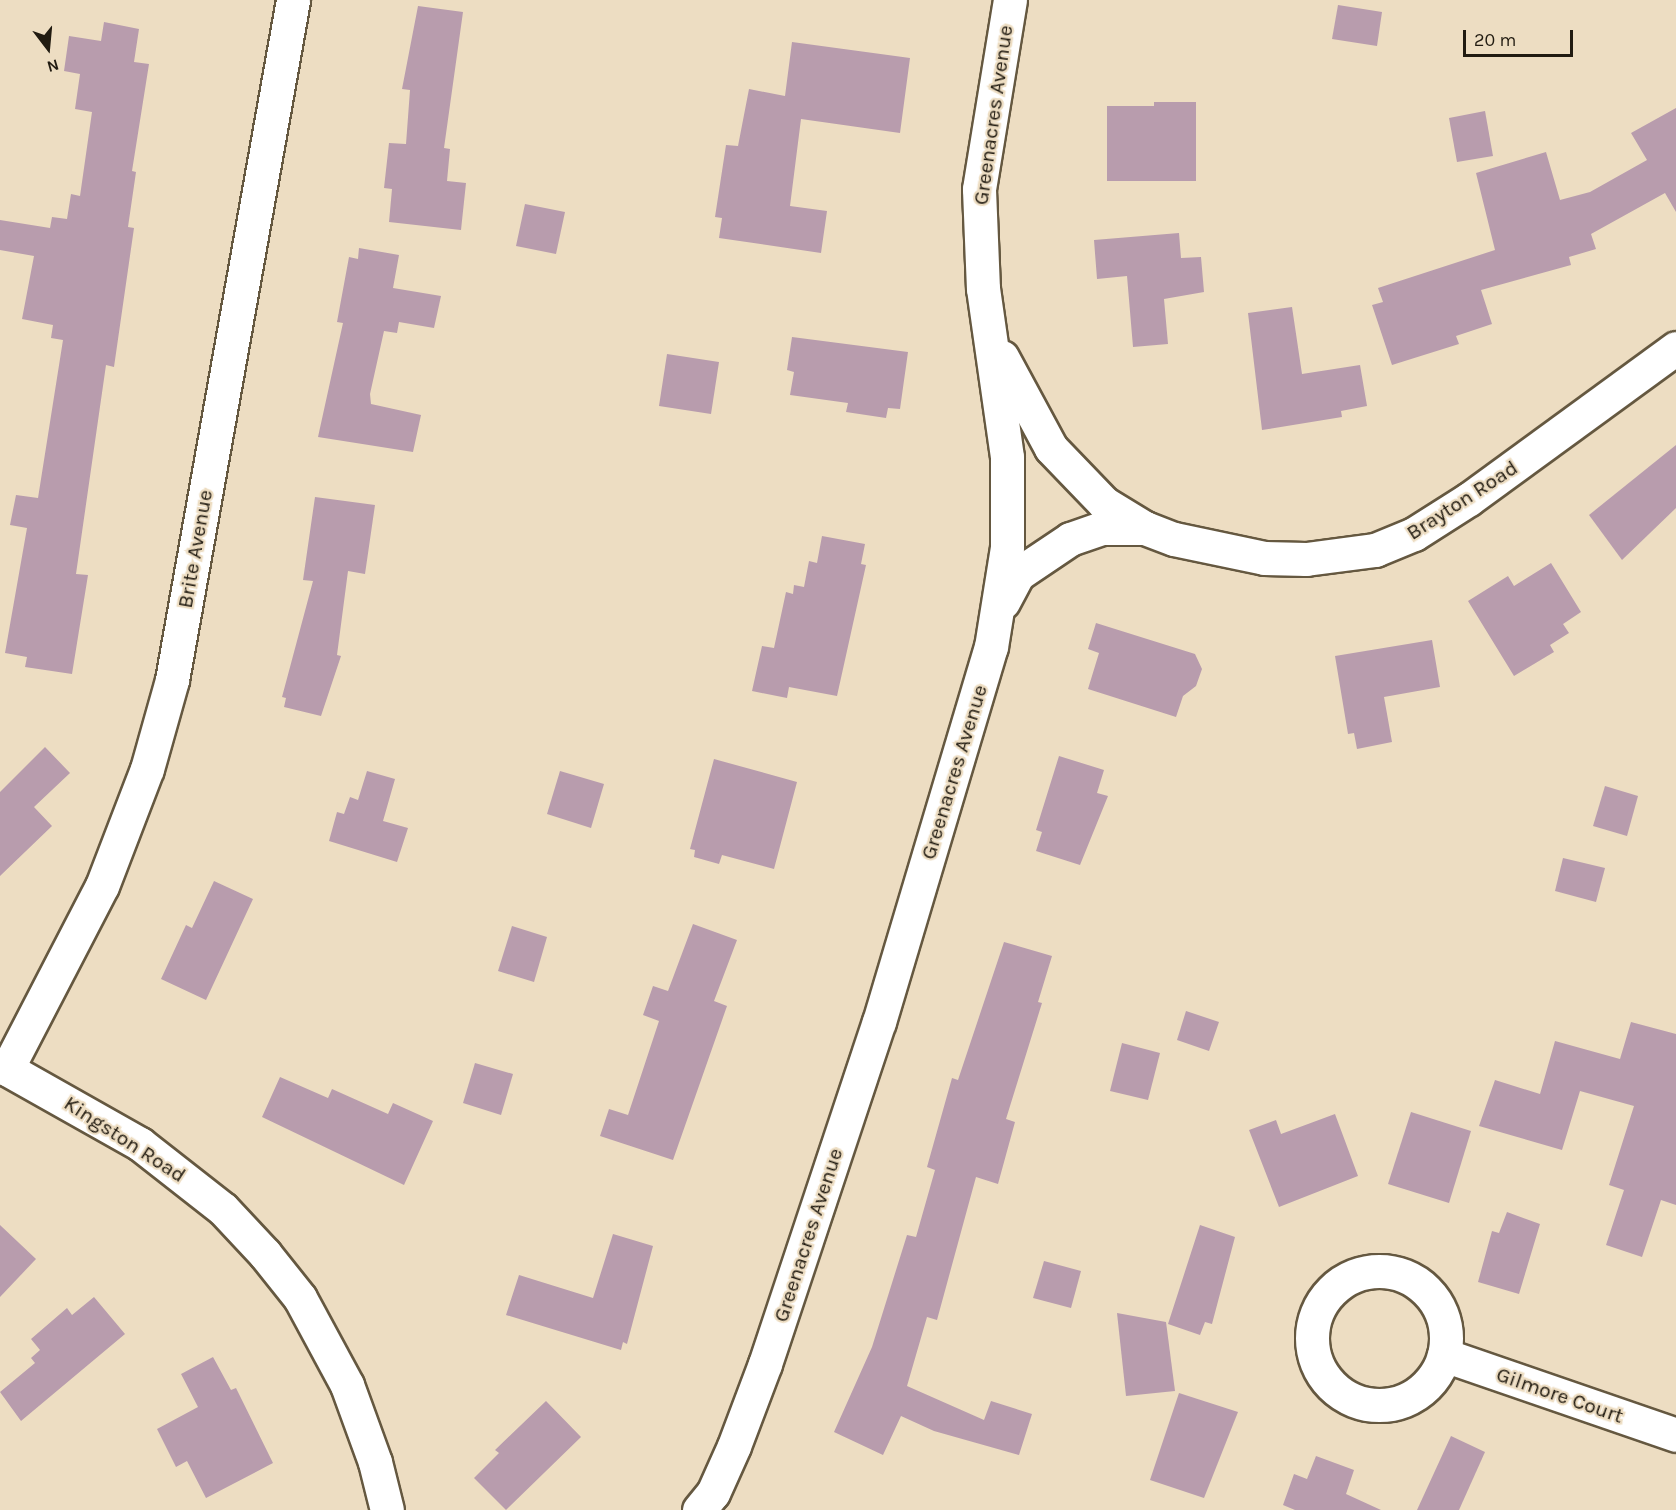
<!DOCTYPE html>
<html>
<head>
<meta charset="utf-8">
<style>
  body { margin:0 }
  #map { position:relative; width:1676px; height:1510px; overflow:hidden; background:#edddc2; font-family:Karla,sans-serif }
  div>[style] { position:absolute }
  .building>* { inset:0; background:#b89cad }
  .roads { filter:drop-shadow(2px 0 #655840) drop-shadow(-2px 0 #655840) drop-shadow(0 2px #655840) drop-shadow(0 -2px #655840) }
  .minor>* { height:33px; margin:-16.5px; padding:0 16.5px; transform-origin:16.5px; border-radius:16.5px; background:#fff }
  .minor>.ring { margin:-16.5px; padding:0; box-sizing:content-box; background:none; border:33px solid #fff; border-radius:50% }
  span { translate:-50% -50%; white-space:nowrap; text-align:center; line-height:1.15; -webkit-text-stroke:4.5px #edddc2; paint-order:stroke }
  .street-label { font-size:21px; color:#211b11 }
  .north { position:absolute; left:18px; top:18px; width:60px; height:60px; -webkit-text-stroke:4px #edddc2; paint-order:stroke; rotate:164deg; font-size:16px; font-weight:700; line-height:24px; text-align:center; color:#211b11 }
  .north::after { content:''; display:block; margin:auto; width:21px; height:27px; background:#211b11; clip-path:polygon(50% 0,100% 100%,50% 72%,0 100%) }
  .scale { position:absolute; left:1463px; top:30px; width:110px; height:27px; box-sizing:border-box; border:3px solid #211b11; border-top:0; padding-left:8px; font-size:18px; line-height:21px; white-space:nowrap; color:#211b11; -webkit-text-stroke:4px #edddc2; paint-order:stroke }
</style>
</head>
<body>
<div id="map">
  <div class="building">
    <i style="clip-path:polygon(1338px 5px,1382px 12px,1377px 46px,1332px 39px)"></i>
    <i style="clip-path:polygon(418px 6px,463px 12px,444px 148px,450px 149px,447px 181px,466px 183px,461px 230px,389px 222px,392px 189px,384px 188px,389px 143px,406px 144px,410px 90px,402px 89px)"></i>
    <i style="clip-path:polygon(104px 22px,139px 29px,134px 62px,149px 64px,132px 171px,136px 172px,128px 227px,134px 228px,114px 367px,106px 365px,76px 574px,88px 575px,72px 674px,25px 667px,27px 657px,5px 653px,27px 528px,10px 525px,16px 495px,38px 498px,63px 340px,51px 338px,53px 325px,22px 319px,34px 256px,0 250px,0 220px,50px 228px,52px 217px,67px 219px,71px 194px,80px 196px,92px 112px,75px 109px,80px 74px,64px 71px,69px 36px,101px 41px)"></i>
    <i style="clip-path:polygon(792px 42px,910px 58px,900px 133px,801px 119px,790px 206px,827px 211px,821px 253px,719px 238px,722px 218px,715px 217px,726px 145px,738px 146px,749px 89px,785px 96px)"></i>
    <i style="clip-path:polygon(1154px 102px,1196px 102px,1196px 181px,1107px 181px,1107px 106px,1154px 106px)"></i>
    <i style="clip-path:polygon(1676px 108px,1676px 212px,1665px 193px,1591px 234px,1596px 249px,1569px 257px,1571px 265px,1481px 290px,1492px 324px,1456px 336px,1459px 344px,1392px 365px,1372px 305px,1383px 302px,1378px 288px,1495px 250px,1476px 173px,1546px 152px,1560px 200px,1590px 192px,1647px 160px,1631px 133px)"></i>
    <i style="clip-path:polygon(1485px 111px,1493px 156px,1457px 162px,1449px 118px)"></i>
    <i style="clip-path:polygon(525px 204px,565px 212px,556px 254px,516px 246px)"></i>
    <i style="clip-path:polygon(1179px 233px,1181px 258px,1201px 257px,1204px 292px,1164px 299px,1168px 344px,1133px 347px,1127px 276px,1097px 279px,1094px 240px)"></i>
    <i style="clip-path:polygon(359px 248px,399px 255px,393px 288px,441px 296px,434px 328px,399px 322px,397px 333px,384px 331px,370px 394px,371px 404px,421px 415px,413px 452px,318px 437px,343px 323px,337px 322px,349px 257px,358px 259px)"></i>
    <i style="clip-path:polygon(1292px 307px,1302px 374px,1360px 365px,1367px 406px,1341px 411px,1342px 417px,1262px 430px,1248px 313px)"></i>
    <i style="clip-path:polygon(792px 337px,908px 352px,900px 409px,888px 408px,886px 418px,846px 412px,848px 403px,790px 395px,794px 372px,787px 370px)"></i>
    <i style="clip-path:polygon(667px 354px,719px 362px,711px 414px,659px 406px)"></i>
    <i style="clip-path:polygon(1676px 445px,1676px 508px,1622px 560px,1589px 515px)"></i>
    <i style="clip-path:polygon(315px 497px,375px 505px,365px 574px,348px 571px,337px 655px,341px 656px,321px 716px,284px 707px,286px 698px,282px 697px,313px 581px,303px 580px)"></i>
    <i style="clip-path:polygon(822px 536px,865px 544px,861px 564px,866px 565px,837px 696px,789px 687px,787px 698px,752px 691px,762px 646px,774px 648px,786px 592px,793px 594px,794px 585px,804px 587px,809px 561px,817px 563px)"></i>
    <i style="clip-path:polygon(1551px 563px,1581px 612px,1563px 624px,1569px 633px,1550px 645px,1554px 652px,1514px 676px,1468px 601px,1508px 576px,1514px 586px)"></i>
    <i style="clip-path:polygon(1096px 623px,1195px 654px,1202px 669px,1196px 686px,1183px 696px,1176px 717px,1088px 689px,1099px 653px,1088px 649px)"></i>
    <i style="clip-path:polygon(1432px 640px,1440px 687px,1384px 697px,1392px 742px,1357px 749px,1354px 733px,1348px 734px,1335px 656px)"></i>
    <i style="clip-path:polygon(45px 747px,70px 773px,34px 807px,52px 826px,0 876px,0 792px)"></i>
    <i style="clip-path:polygon(1059px 756px,1104px 770px,1097px 793px,1108px 796px,1080px 865px,1036px 851px,1042px 832px,1036px 830px)"></i>
    <i style="clip-path:polygon(714px 759px,797px 782px,774px 869px,722px 855px,719px 864px,694px 857px,695px 850px,690px 849px)"></i>
    <i style="clip-path:polygon(367px 771px,395px 779px,383px 821px,408px 828px,397px 862px,329px 841px,337px 812px,344px 814px,350px 797px,358px 800px)"></i>
    <i style="clip-path:polygon(560px 771px,604px 784px,591px 828px,547px 814px)"></i>
    <i style="clip-path:polygon(1605px 786px,1638px 796px,1627px 836px,1593px 826px)"></i>
    <i style="clip-path:polygon(1563px 858px,1605px 868px,1596px 902px,1555px 891px)"></i>
    <i style="clip-path:polygon(214px 881px,253px 899px,206px 1000px,161px 979px,186px 925px,192px 928px)"></i>
    <i style="clip-path:polygon(693px 924px,737px 940px,714px 1001px,727px 1006px,673px 1160px,600px 1136px,609px 1109px,628px 1115px,659px 1021px,643px 1015px,653px 986px,668px 991px)"></i>
    <i style="clip-path:polygon(512px 926px,547px 937px,534px 982px,498px 971px)"></i>
    <i style="clip-path:polygon(1004px 942px,1052px 956px,1038px 1002px,1042px 1003px,1006px 1119px,1015px 1122px,998px 1184px,976px 1177px,937px 1320px,927px 1317px,907px 1386px,984px 1420px,991px 1401px,1032px 1414px,1019px 1455px,934px 1431px,901px 1416px,883px 1455px,834px 1432px,872px 1347px,907px 1235px,916px 1237px,935px 1170px,927px 1167px,952px 1078px,958px 1080px)"></i>
    <i style="clip-path:polygon(1186px 1011px,1219px 1022px,1209px 1051px,1177px 1040px)"></i>
    <i style="clip-path:polygon(1631px 1022px,1676px 1034px,1676px 1205px,1661px 1200px,1642px 1257px,1606px 1245px,1624px 1190px,1609px 1185px,1634px 1106px,1580px 1091px,1562px 1150px,1479px 1126px,1495px 1080px,1540px 1094px,1555px 1041px,1620px 1059px)"></i>
    <i style="clip-path:polygon(1122px 1043px,1160px 1053px,1148px 1100px,1110px 1091px)"></i>
    <i style="clip-path:polygon(475px 1063px,513px 1074px,501px 1115px,463px 1103px)"></i>
    <i style="clip-path:polygon(280px 1077px,328px 1098px,332px 1089px,388px 1114px,393px 1103px,433px 1121px,404px 1185px,262px 1117px)"></i>
    <i style="clip-path:polygon(1411px 1112px,1471px 1131px,1449px 1203px,1388px 1184px)"></i>
    <i style="clip-path:polygon(1335px 1114px,1358px 1176px,1279px 1207px,1249px 1130px,1276px 1120px,1281px 1134px)"></i>
    <i style="clip-path:polygon(1507px 1212px,1540px 1224px,1519px 1294px,1478px 1282px,1492px 1231px,1499px 1233px)"></i>
    <i style="clip-path:polygon(0 1225px,36px 1259px,0 1297px)"></i>
    <i style="clip-path:polygon(1200px 1225px,1235px 1237px,1212px 1324px,1205px 1322px,1200px 1335px,1168px 1324px)"></i>
    <i style="clip-path:polygon(613px 1234px,653px 1246px,627px 1344px,623px 1342px,621px 1350px,506px 1315px,519px 1275px,593px 1298px)"></i>
    <i style="clip-path:polygon(1044px 1261px,1081px 1271px,1071px 1308px,1033px 1298px)"></i>
    <i style="clip-path:polygon(94px 1297px,125px 1334px,21px 1421px,0 1392px,35px 1363px,31px 1358px,40px 1350px,31px 1339px,67px 1308px,72px 1315px)"></i>
    <i style="clip-path:polygon(1117px 1313px,1166px 1322px,1175px 1391px,1126px 1396px)"></i>
    <i style="clip-path:polygon(213px 1357px,231px 1390px,236px 1388px,273px 1463px,206px 1498px,187px 1461px,176px 1467px,157px 1429px,198px 1407px,181px 1374px)"></i>
    <i style="clip-path:polygon(1179px 1393px,1238px 1412px,1204px 1498px,1150px 1480px)"></i>
    <i style="clip-path:polygon(546px 1401px,581px 1437px,506px 1510px,474px 1478px,499px 1453px,495px 1450px)"></i>
    <i style="clip-path:polygon(1451px 1436px,1485px 1452px,1459px 1510px,1417px 1510px)"></i>
    <i style="clip-path:polygon(1316px 1456px,1354px 1470px,1346px 1494px,1381px 1510px,1295px 1510px,1283px 1505px,1294px 1474px,1307px 1479px)"></i>
  </div>
  <div class="roads">
    <div class="minor">
      <i style="left:1002px;top:357px;width:103px;rotate:61.7deg"></i>
      <i style="left:1051px;top:448px;width:76px;rotate:46.1deg"></i>
      <i style="left:1104px;top:503px;width:48px;rotate:31.4deg"></i>
      <i style="left:1145px;top:528px;width:31px;rotate:21deg"></i>
      <i style="left:1174px;top:539px;width:92px;rotate:11.9deg"></i>
      <i style="left:1264px;top:558px;width:42px;rotate:1.4deg"></i>
      <i style="left:1306px;top:559px;width:70px;rotate:-7.4deg"></i>
      <i style="left:1375px;top:550px;width:42px;rotate:-22.3deg"></i>
      <i style="left:1414px;top:534px;width:65px;rotate:-32.5deg"></i>
      <i style="left:1469px;top:499px;width:256px;rotate:-36.1deg"></i>
      <i style="left:1003px;top:602px;width:32px;rotate:-62deg"></i>
      <i style="left:1018px;top:574px;width:63px;rotate:-33.9deg"></i>
      <i style="left:1070px;top:539px;width:34px;rotate:-19deg"></i>
      <i style="left:1102px;top:528px;width:43px"></i>
      <i style="left:0;top:1065px;width:161px;rotate:29.4deg"></i>
      <i style="left:140px;top:1144px;width:105px;rotate:38.1deg"></i>
      <i style="left:223px;top:1209px;width:62px;rotate:47deg"></i>
      <i style="left:265px;top:1254px;width:56px;rotate:51.5deg"></i>
      <i style="left:300px;top:1298px;width:99px;rotate:61.6deg"></i>
      <i style="left:347px;top:1385px;width:82px;rotate:70deg"></i>
      <i style="left:375px;top:1462px;width:49px;rotate:76deg"></i>
      <i style="left:7px;top:1069px;width:206px;rotate:-62.6deg"></i>
      <i style="left:102px;top:886px;width:125px;rotate:-69deg"></i>
      <i style="left:147px;top:769px;width:92px;rotate:-74.3deg"></i>
      <i style="left:172px;top:680px;width:691px;rotate:-79.91deg"></i>
      <i class="ring" style="left:1312px;top:1271px;width:101px;height:101px"></i>
      <i style="left:1444px;top:1355px;width:245px;rotate:19deg"></i>
      <i style="left:699px;top:1510px;width:22px;rotate:-51deg"></i>
      <i style="left:713px;top:1493px;width:51px;rotate:-65.9deg"></i>
      <i style="left:734px;top:1446px;width:88px;rotate:-69.3deg"></i>
      <i style="left:765px;top:1364px;width:360px;rotate:-71.6deg"></i>
      <i style="left:879px;top:1022px;width:391px;rotate:-73.4deg"></i>
      <i style="left:991px;top:647px;width:101px;rotate:-80.9deg"></i>
      <i style="left:1007px;top:547px;width:90px;rotate:-90deg"></i>
      <i style="left:1007px;top:457px;width:170px;rotate:-98.1deg"></i>
      <i style="left:983px;top:289px;width:100px;rotate:-92.3deg"></i>
      <i style="left:979px;top:189px;width:192px;rotate:-80.7deg"></i>
    </div>
  </div>
  <div class="street-label">
    <span style="left:993px;top:115px;rotate:-82deg">Greenacres Avenue</span>
    <span style="left:1462px;top:500px;rotate:-33deg">Brayton Road</span>
    <span style="left:195px;top:549px;rotate:-80deg">Brite Avenue</span>
    <span style="left:954px;top:772px;rotate:-73deg">Greenacres Avenue</span>
    <span style="left:125px;top:1139px;rotate:33deg">Kingston Road</span>
    <span style="left:808px;top:1235px;rotate:-72deg">Greenacres Avenue</span>
    <span style="left:1560px;top:1395px;rotate:19deg">Gilmore Court</span>
  </div>
  <div class="north">N</div>
  <div class="scale">20 m</div>
</div>
</body>
</html>
